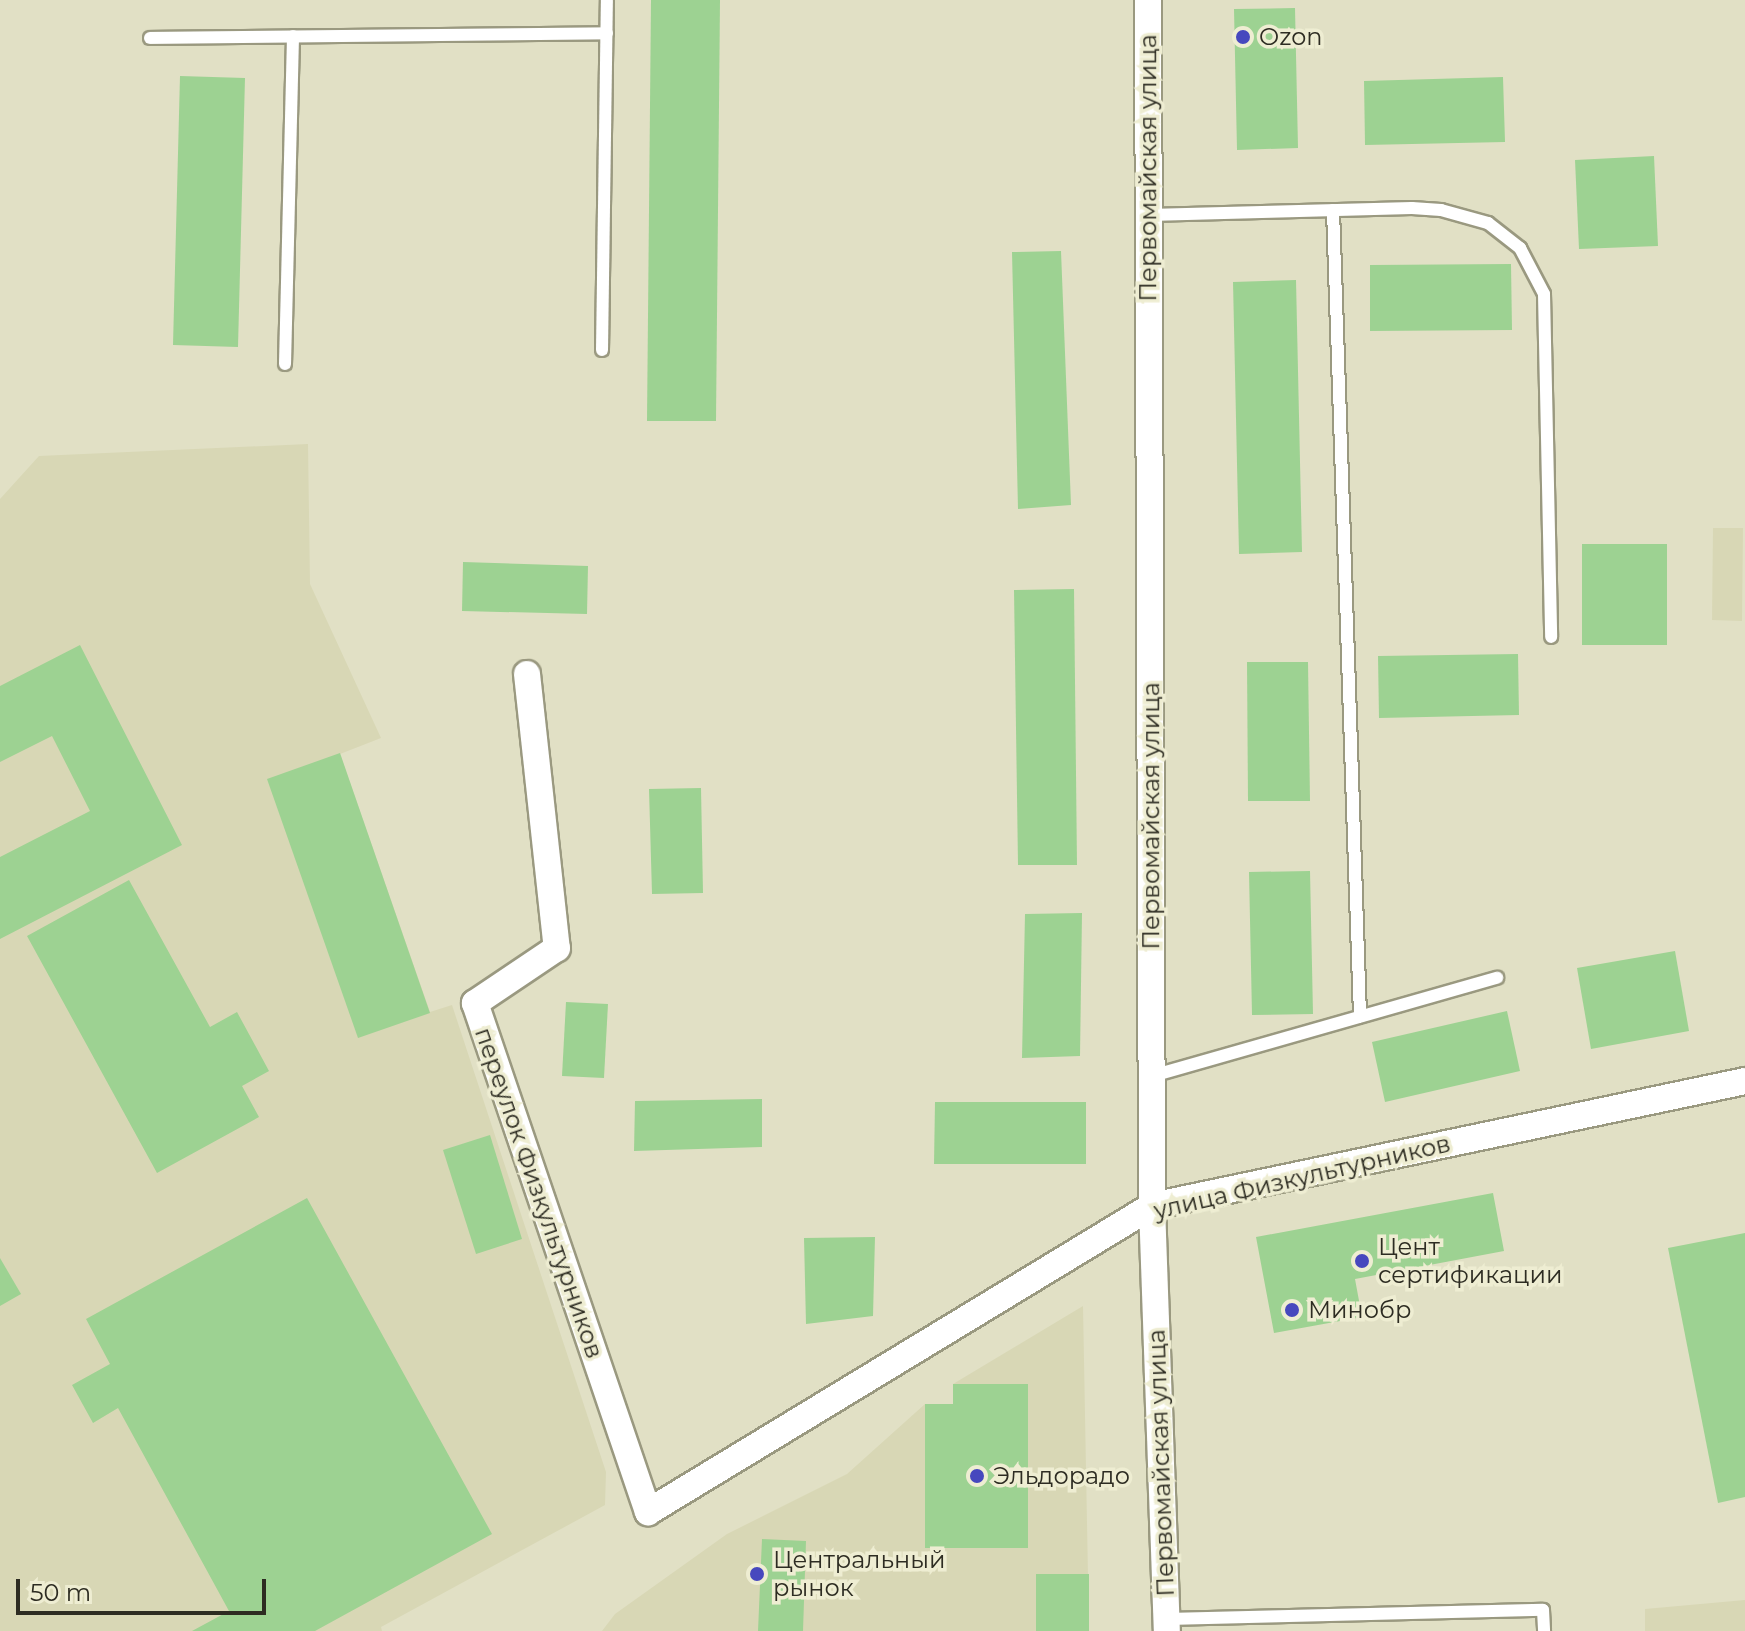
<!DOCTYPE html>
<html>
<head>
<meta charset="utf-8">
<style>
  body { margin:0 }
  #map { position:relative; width:1745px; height:1631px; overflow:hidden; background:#e1e0c5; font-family:Montserrat,sans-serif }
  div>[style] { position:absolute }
  .built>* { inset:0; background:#d8d7b5 }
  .building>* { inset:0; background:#9dd292 }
  .roads { filter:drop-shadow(2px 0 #9a9980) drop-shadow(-2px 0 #9a9980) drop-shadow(0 2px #9a9980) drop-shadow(0 -2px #9a9980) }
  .service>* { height:12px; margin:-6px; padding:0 6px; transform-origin:6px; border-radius:6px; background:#fff }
  .minor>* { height:26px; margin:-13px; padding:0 13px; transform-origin:13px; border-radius:13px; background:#fff }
  .dots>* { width:22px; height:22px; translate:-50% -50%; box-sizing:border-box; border:4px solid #eeedd2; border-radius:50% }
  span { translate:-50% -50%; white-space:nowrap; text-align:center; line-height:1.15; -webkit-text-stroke:7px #eeedd2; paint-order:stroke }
  .poi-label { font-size:24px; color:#2d2c22 }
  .left { translate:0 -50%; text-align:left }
  .street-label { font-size:24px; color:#2d2c22 }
  .scale { position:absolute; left:16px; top:1579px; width:250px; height:36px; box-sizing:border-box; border:4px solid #2d2c22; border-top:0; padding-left:10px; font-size:24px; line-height:28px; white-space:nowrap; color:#2d2c22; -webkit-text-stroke:6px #eeedd2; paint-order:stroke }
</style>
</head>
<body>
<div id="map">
  <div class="built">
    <i style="clip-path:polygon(308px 444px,310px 584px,381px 738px,340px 754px,430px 1012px,452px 1005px,606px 1472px,605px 1505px,381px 1627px,382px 1631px,0 1631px,0 499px,39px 456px)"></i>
    <i style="clip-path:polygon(1713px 528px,1743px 528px,1742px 621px,1712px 620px)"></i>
    <i style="clip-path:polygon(1083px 1306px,1089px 1631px,602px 1631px,615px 1614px,727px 1534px,847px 1474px,925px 1404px,953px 1404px,953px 1384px)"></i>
    <i style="clip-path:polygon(1745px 1600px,1745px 1631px,1645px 1631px,1645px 1609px)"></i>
  </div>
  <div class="building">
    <i style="clip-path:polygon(651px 0,720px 0,716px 421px,647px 421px)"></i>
    <i style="clip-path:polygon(1295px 8px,1298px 148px,1237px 150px,1234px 9px)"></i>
    <i style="clip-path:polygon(180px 76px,245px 78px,238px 347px,173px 345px)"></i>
    <i style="clip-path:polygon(1503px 77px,1505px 142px,1365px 145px,1364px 81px)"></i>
    <i style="clip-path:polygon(1654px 156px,1658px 246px,1579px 249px,1575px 160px)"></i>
    <i style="clip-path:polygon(1061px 251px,1071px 505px,1018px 509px,1012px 252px)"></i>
    <i style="clip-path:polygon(1511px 264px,1512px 330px,1370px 331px,1370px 265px)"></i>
    <i style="clip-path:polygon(1296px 280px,1302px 552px,1239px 554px,1233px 282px)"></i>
    <i style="clip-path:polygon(1582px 544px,1667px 544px,1667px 645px,1582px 645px)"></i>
    <i style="clip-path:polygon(463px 562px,588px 566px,587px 614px,462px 611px)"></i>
    <i style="clip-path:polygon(1074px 589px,1077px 865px,1018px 865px,1014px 590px)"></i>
    <i style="clip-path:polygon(80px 645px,182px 845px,0 939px,0 857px,90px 811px,52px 736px,0 762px,0 686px)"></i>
    <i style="clip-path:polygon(1518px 654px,1519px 715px,1379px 718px,1378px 656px)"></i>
    <i style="clip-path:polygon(1247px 662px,1308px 662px,1310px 801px,1248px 801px)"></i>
    <i style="clip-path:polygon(340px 753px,430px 1013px,358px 1038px,267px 779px)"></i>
    <i style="clip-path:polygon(701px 788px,703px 893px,652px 894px,649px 789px)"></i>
    <i style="clip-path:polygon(1310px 871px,1313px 1014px,1252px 1015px,1249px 872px)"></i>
    <i style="clip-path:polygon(129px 880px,210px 1027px,237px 1012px,269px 1071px,242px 1086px,259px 1117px,157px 1173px,27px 936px)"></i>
    <i style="clip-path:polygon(1082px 913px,1080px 1056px,1022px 1058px,1025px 914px)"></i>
    <i style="clip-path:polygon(1675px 951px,1689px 1031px,1591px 1049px,1577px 968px)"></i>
    <i style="clip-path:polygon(566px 1002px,608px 1004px,604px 1078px,562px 1076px)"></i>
    <i style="clip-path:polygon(1507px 1011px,1520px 1071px,1385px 1102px,1372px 1042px)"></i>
    <i style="clip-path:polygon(762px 1099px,762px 1147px,634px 1151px,635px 1101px)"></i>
    <i style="clip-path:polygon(935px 1102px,1086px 1102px,1086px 1164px,934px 1164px)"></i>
    <i style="clip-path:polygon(490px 1135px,522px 1239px,476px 1254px,443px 1150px)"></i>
    <i style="clip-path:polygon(1493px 1193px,1504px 1251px,1355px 1279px,1362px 1317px,1274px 1333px,1256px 1237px)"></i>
    <i style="clip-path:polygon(307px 1198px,492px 1534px,315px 1631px,192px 1631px,229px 1611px,118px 1408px,93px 1423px,72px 1385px,110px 1364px,86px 1319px)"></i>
    <i style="clip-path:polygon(1745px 1233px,1745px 1497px,1718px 1503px,1668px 1248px)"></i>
    <i style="clip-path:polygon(875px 1237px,873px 1316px,806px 1324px,804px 1238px)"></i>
    <i style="clip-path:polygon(0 1258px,21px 1294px,0 1306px)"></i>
    <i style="clip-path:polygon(953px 1384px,1028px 1384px,1028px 1548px,925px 1548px,925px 1404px,953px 1404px)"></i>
    <i style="clip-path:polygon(762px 1539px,806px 1541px,803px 1631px,758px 1631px)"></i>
    <i style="clip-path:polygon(1036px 1574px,1089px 1574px,1089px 1631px,1036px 1631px)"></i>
  </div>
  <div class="roads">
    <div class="service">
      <i style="left:150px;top:38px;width:457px;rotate:-0.6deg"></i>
      <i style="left:1333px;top:210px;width:807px;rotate:88.08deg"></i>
      <i style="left:1149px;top:215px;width:263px;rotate:-1.5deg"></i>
      <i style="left:1412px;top:208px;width:29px;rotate:4deg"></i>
      <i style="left:1441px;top:210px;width:49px;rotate:15.5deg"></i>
      <i style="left:1488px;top:223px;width:41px;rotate:38deg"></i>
      <i style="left:1520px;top:248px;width:52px;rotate:62.4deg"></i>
      <i style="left:1544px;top:294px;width:343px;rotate:88.8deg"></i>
      <i style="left:602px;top:350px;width:350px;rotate:-89.2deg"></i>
      <i style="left:285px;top:364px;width:328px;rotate:-88.6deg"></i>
      <i style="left:1152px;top:1076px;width:359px;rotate:-15.9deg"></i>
      <i style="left:1167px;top:1619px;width:376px;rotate:-1.4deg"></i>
      <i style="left:1543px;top:1610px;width:21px;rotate:87deg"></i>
    </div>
    <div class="minor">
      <i style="left:1148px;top:0;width:1206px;rotate:89.81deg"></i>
      <i style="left:1152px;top:1206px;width:425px;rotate:88deg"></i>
      <i style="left:527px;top:674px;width:276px;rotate:83.8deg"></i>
      <i style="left:557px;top:948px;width:99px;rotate:146.1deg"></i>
      <i style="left:475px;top:1003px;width:538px;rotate:71.23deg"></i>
      <i style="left:648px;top:1512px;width:590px;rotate:-31.26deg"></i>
      <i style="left:1152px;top:1206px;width:606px;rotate:-11.9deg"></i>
    </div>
  </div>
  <div class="dots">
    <i style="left:1243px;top:37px;background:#4748be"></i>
    <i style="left:1362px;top:1261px;background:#4748be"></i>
    <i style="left:1292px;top:1310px;background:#4748be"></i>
    <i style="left:977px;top:1476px;background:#4748be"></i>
    <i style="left:757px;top:1574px;background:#4748be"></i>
  </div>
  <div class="poi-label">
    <span class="left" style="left:1259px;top:37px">Ozon</span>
    <span class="left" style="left:1378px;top:1261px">Цент<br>сертификации</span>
    <span class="left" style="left:1308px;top:1310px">Минобр</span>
    <span class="left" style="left:993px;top:1476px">Эльдорадо</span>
    <span class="left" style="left:773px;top:1574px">Центральный<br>рынок</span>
  </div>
  <div class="street-label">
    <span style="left:1148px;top:168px;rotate:-90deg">Первомайская улица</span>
    <span style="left:1151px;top:816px;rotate:-90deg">Первомайская улица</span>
    <span style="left:1302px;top:1177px;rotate:-13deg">улица Физкультурников</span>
    <span style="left:539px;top:1193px;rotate:71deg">переулок Физкультурников</span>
    <span style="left:1161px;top:1463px;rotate:-92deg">Первомайская улица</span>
  </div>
  <div class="scale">50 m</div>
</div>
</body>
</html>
